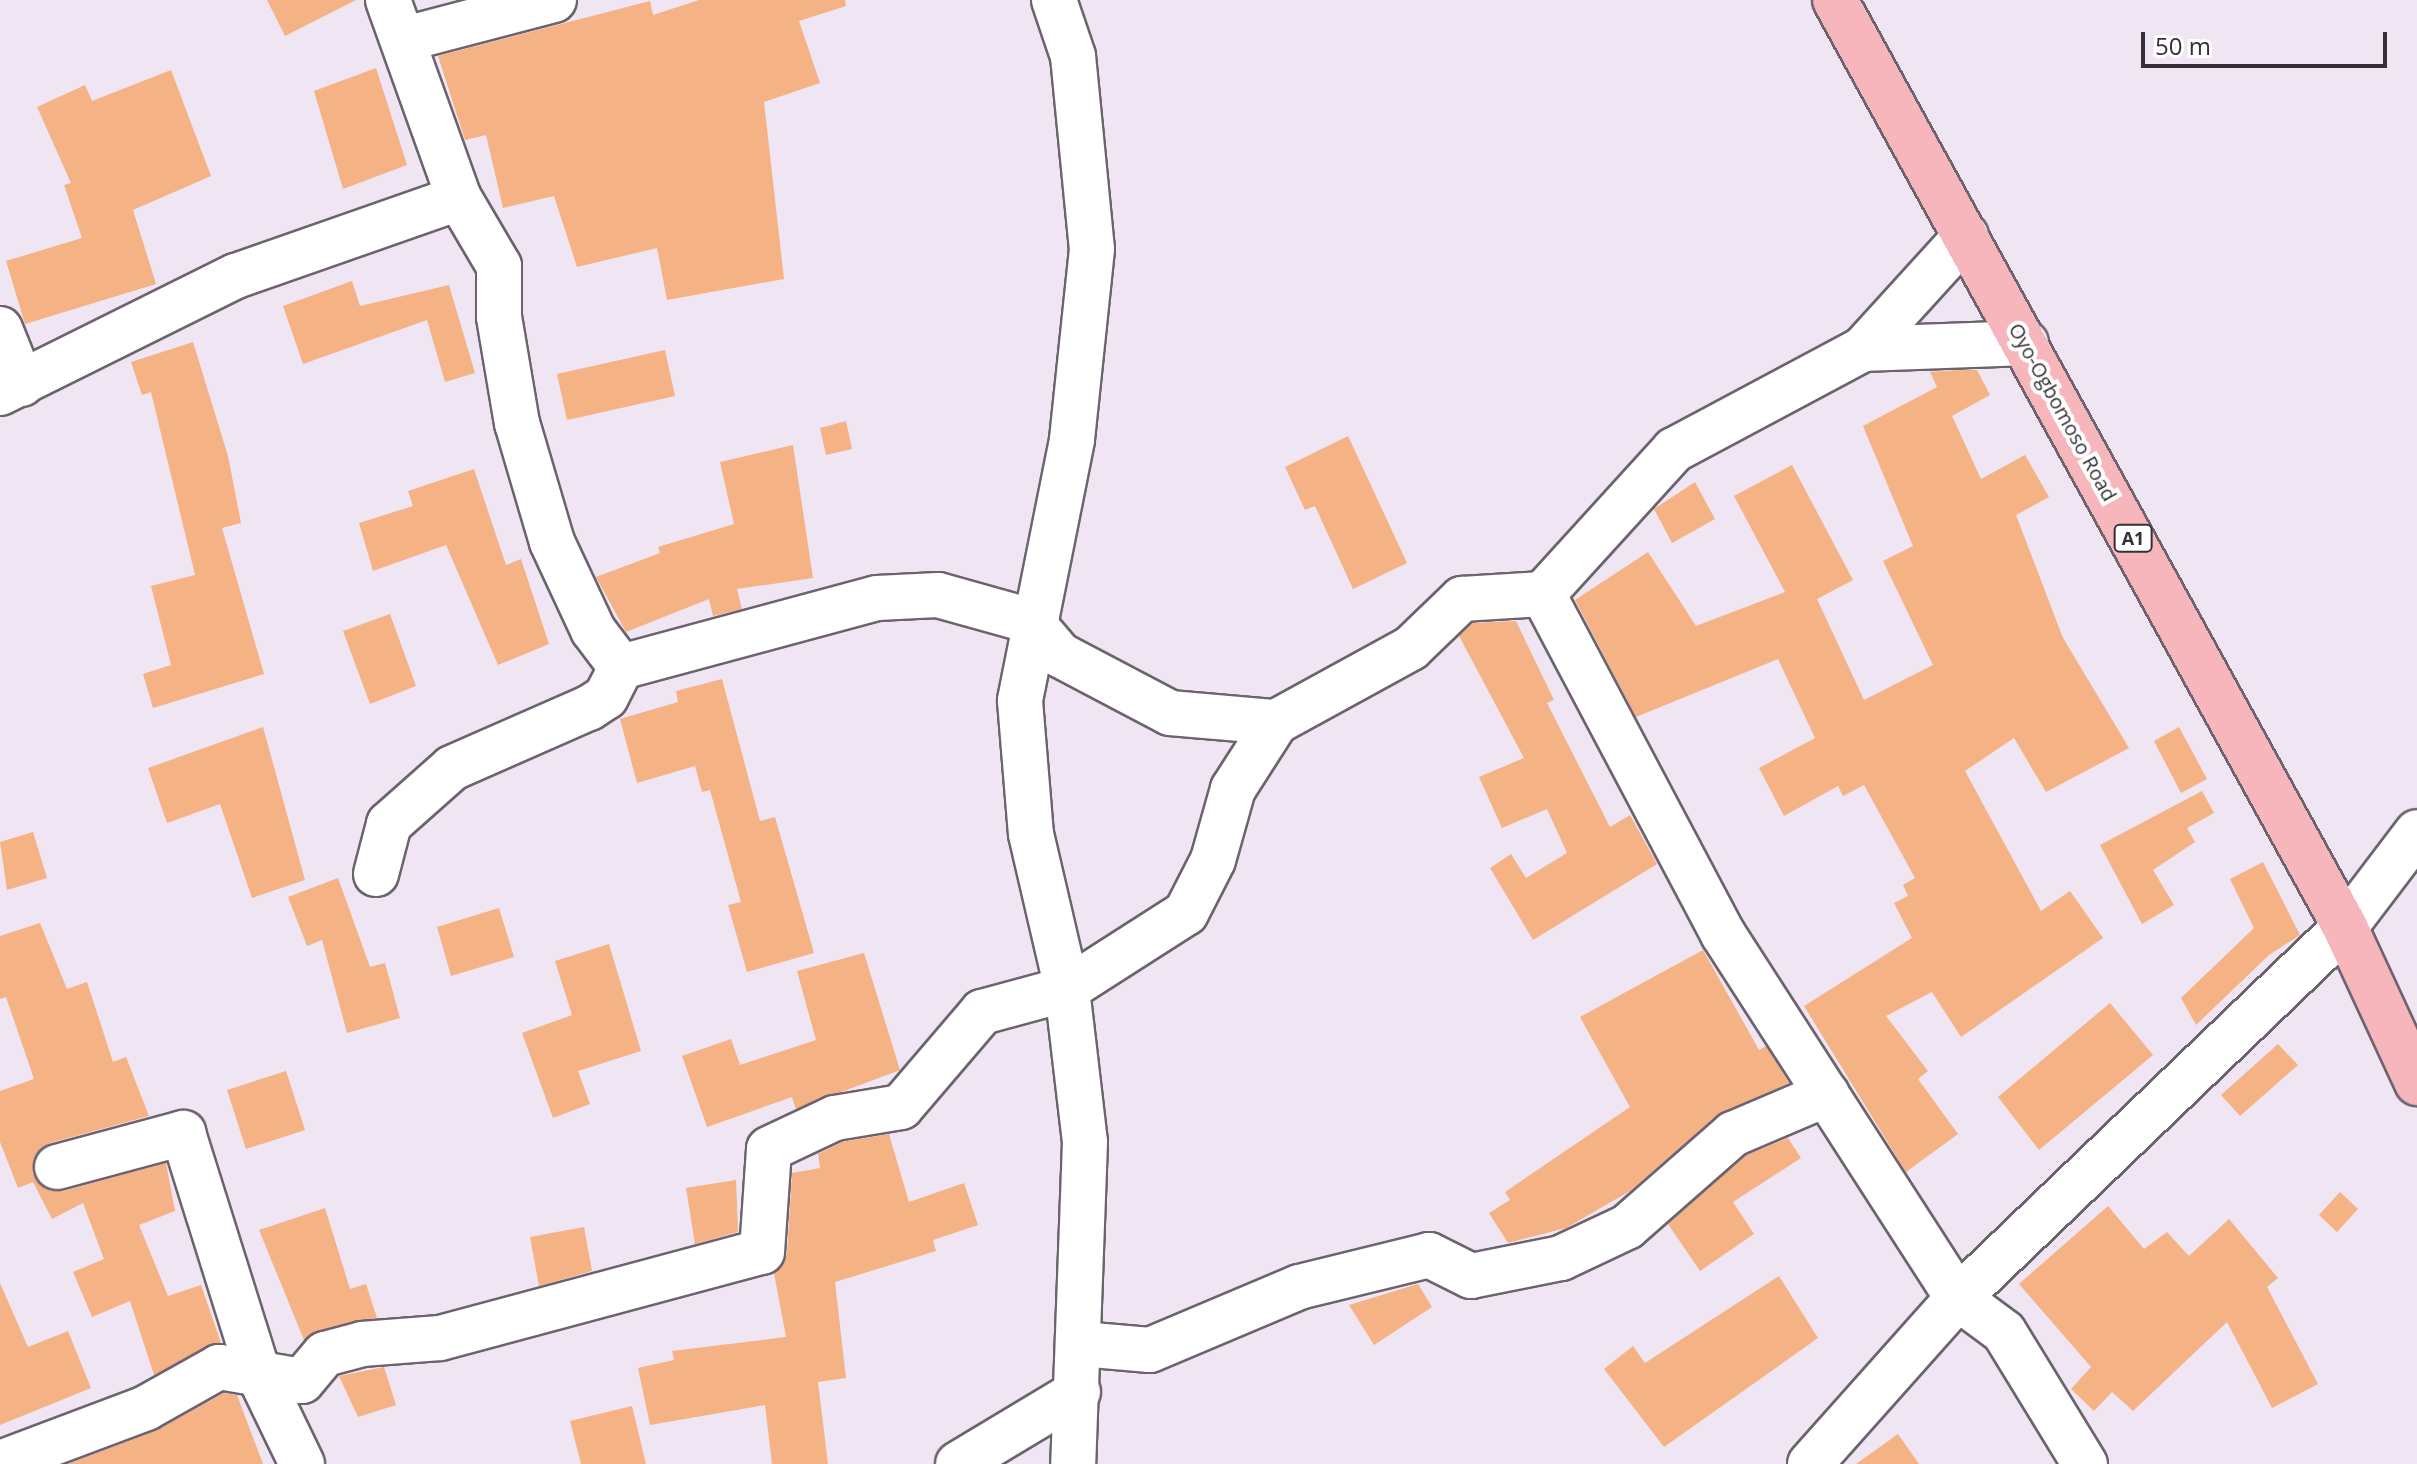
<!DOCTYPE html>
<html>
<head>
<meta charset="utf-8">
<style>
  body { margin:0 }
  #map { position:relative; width:2417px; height:1464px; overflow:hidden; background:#f0e5f3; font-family:"Open Sans",sans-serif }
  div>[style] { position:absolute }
  .building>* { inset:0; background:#f4b285 }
  .roads { filter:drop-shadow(2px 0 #6c636f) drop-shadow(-2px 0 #6c636f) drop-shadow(0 2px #6c636f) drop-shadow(0 -2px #6c636f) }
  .minor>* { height:44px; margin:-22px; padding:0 22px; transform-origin:22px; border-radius:22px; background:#fff }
  .highway>* { height:44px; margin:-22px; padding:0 22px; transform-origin:22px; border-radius:22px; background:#f7b5bc }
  span { translate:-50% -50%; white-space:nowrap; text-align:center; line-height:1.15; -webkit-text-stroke:8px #fff; paint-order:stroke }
  .shield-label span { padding:2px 6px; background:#fff; border:2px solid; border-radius:6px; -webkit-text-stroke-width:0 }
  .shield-label { font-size:18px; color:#343035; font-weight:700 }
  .street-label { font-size:20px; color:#343035 }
  .scale { position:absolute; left:2141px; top:32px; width:246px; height:36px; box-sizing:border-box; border:4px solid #343035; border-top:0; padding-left:10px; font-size:24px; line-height:28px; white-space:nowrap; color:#343035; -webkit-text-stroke:6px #fff; paint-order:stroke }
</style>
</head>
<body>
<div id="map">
  <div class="building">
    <i style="clip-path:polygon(267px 0,356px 0,285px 36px)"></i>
    <i style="clip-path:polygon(699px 0,845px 0,846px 6px,799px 21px,820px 83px,764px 102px,784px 279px,667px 300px,657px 248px,577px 267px,554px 196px,503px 208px,486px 135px,465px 140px,438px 56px,650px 1px,653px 15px)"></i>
    <i style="clip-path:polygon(376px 68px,407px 165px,343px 189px,314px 91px)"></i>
    <i style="clip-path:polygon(171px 70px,211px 176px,133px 210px,156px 284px,25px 324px,6px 261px,82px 238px,64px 185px,71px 183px,37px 107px,85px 85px,92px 101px)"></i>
    <i style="clip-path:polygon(352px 281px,360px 306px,449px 285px,475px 373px,445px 382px,427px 320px,303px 364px,283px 306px)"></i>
    <i style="clip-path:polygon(193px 342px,228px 456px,241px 523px,222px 528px,264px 674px,153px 708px,143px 674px,171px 665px,151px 586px,195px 575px,151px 392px,142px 395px,131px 362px)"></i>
    <i style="clip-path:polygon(665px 350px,675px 396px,567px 420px,557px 374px)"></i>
    <i style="clip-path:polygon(1958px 370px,1977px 370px,1990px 395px,1952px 416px,1981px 479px,2025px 455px,2049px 497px,2016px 515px,2063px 638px,2129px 748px,2046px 792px,2014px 738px,1965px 771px,2041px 911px,2070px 891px,2103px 938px,1961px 1037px,1932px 992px,1886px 1016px,1928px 1071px,1918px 1079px,1958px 1134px,1906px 1172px,1804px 1006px,1912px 938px,1894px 903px,1908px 896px,1903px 885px,1915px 878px,1864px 785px,1843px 796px,1838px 786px,1784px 816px,1759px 768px,1815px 738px,1778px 659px,1636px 717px,1575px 600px,1648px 552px,1696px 626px,1785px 592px,1734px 496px,1792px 465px,1853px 580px,1817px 599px,1864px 700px,1933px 665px,1883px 561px,1913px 546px,1863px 426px,1937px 387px,1930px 372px)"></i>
    <i style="clip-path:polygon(846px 421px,852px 449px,826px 455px,820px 428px)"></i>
    <i style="clip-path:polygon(1348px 436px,1407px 563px,1353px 589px,1315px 506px,1305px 510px,1285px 467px)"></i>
    <i style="clip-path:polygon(793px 445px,813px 578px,737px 589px,742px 609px,713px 616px,709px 599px,626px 632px,596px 577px,660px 553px,658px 547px,734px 524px,720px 462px)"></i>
    <i style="clip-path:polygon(474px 469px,506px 565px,521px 559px,549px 644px,498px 665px,446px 545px,373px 571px,359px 523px,413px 506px,408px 491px)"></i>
    <i style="clip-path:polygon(1695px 482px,1715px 519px,1672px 543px,1654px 509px)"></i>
    <i style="clip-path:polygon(390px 614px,416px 686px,370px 704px,343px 631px)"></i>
    <i style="clip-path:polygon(1516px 621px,1554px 700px,1547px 703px,1610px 827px,1630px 815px,1657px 864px,1533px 940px,1490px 868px,1511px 854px,1526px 878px,1567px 853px,1547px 809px,1502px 828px,1479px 777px,1524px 758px,1459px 636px,1473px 623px)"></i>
    <i style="clip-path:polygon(722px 679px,760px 821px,775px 817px,814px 953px,747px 972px,728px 905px,741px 902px,710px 790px,702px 792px,695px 766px,637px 783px,620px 719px,678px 702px,676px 691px)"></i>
    <i style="clip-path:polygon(263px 727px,305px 880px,252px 898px,220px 804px,167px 823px,148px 768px)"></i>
    <i style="clip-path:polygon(2179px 727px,2207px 779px,2181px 793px,2154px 741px)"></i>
    <i style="clip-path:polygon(2202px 791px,2214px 813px,2187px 828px,2195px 842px,2153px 870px,2174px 905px,2142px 924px,2100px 845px)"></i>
    <i style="clip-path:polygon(33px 832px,47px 878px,7px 890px,0 842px)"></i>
    <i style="clip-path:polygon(2263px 862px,2300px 935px,2269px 955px,2196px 1025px,2181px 998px,2254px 928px,2230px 879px)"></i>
    <i style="clip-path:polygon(338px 878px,370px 967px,385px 963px,400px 1018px,347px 1033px,322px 940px,307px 946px,288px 897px)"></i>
    <i style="clip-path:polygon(499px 908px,514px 957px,451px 976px,437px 927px)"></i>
    <i style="clip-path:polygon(40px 923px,67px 989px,87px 982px,113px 1062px,126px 1057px,149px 1116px,50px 1143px,33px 1160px,33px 1174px,50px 1191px,63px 1191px,166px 1163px,175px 1211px,139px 1225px,168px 1296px,201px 1285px,221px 1343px,154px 1375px,130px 1301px,92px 1317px,73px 1272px,104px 1259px,83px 1203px,52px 1219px,33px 1182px,18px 1188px,0 1142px,0 1091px,34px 1079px,6px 997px,0 999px,0 936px)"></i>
    <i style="clip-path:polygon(609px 944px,641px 1051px,578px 1071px,590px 1104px,553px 1118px,522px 1033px,572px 1015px,555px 961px)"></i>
    <i style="clip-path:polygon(1703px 950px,1759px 1050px,1766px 1046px,1789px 1083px,1717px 1115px,1630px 1191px,1566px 1228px,1508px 1243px,1489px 1213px,1510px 1200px,1505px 1192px,1630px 1107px,1580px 1017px)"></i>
    <i style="clip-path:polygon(864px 953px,900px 1070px,796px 1109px,792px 1097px,707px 1127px,682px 1056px,731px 1039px,740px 1065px,816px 1040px,797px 971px)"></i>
    <i style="clip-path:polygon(2110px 1003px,2153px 1055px,2039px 1150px,1998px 1097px)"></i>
    <i style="clip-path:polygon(2278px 1044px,2298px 1065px,2240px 1116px,2221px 1095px)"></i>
    <i style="clip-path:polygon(286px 1071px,305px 1130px,246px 1149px,227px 1090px)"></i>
    <i style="clip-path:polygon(889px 1134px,909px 1202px,964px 1183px,978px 1225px,933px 1240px,936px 1251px,835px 1282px,846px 1378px,818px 1382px,828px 1464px,772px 1464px,765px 1405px,650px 1425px,638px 1368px,674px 1360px,672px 1351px,786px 1337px,774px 1273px,787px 1254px,792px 1173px,820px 1168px,818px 1154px,842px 1142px)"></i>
    <i style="clip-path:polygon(1788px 1138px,1801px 1158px,1733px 1202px,1754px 1234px,1700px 1271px,1668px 1224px,1746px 1155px)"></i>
    <i style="clip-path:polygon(736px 1180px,738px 1232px,695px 1244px,686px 1188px)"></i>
    <i style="clip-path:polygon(2340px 1192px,2358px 1209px,2337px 1232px,2319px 1215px)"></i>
    <i style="clip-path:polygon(2108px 1206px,2144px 1249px,2167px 1232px,2189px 1256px,2229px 1219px,2278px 1278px,2267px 1287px,2318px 1384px,2272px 1408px,2227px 1322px,2133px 1411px,2112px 1392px,2094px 1411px,2071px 1389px,2091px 1367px,2019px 1284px)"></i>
    <i style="clip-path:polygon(325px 1208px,350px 1289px,366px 1284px,377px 1318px,304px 1340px,259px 1230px)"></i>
    <i style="clip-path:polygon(584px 1227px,592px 1271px,539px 1286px,530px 1237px)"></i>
    <i style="clip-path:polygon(1779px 1276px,1818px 1338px,1664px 1447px,1604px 1369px,1633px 1346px,1645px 1363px)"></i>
    <i style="clip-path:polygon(0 1283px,28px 1347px,68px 1331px,91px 1388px,0 1425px)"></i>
    <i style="clip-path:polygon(1418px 1284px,1432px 1307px,1374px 1345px,1349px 1305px)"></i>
    <i style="clip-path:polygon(384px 1367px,396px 1405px,358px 1417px,339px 1376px)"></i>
    <i style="clip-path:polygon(224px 1393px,237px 1395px,263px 1464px,68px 1464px,155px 1431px)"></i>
    <i style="clip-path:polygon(632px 1406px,646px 1464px,581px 1464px,570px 1421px)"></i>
    <i style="clip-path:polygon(1898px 1434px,1919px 1464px,1856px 1464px)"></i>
  </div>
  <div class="roads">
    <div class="minor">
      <i style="left:388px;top:0;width:210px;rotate:70.3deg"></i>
      <i style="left:459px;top:198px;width:79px;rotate:59.5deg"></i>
      <i style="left:499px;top:266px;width:51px;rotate:90deg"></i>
      <i style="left:499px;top:317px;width:108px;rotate:80.4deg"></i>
      <i style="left:517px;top:423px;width:124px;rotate:73.6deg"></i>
      <i style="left:552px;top:542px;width:97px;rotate:65deg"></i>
      <i style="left:593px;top:630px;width:46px;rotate:52.9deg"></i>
      <i style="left:621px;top:667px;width:265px;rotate:-15.1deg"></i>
      <i style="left:877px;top:598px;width:61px;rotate:-2.8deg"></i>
      <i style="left:938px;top:595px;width:97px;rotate:15.6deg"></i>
      <i style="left:1031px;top:621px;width:45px;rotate:49.5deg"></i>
      <i style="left:1060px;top:655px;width:124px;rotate:27.8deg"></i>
      <i style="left:1170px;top:713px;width:106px;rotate:4.9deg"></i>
      <i style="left:1054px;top:0;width:59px;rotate:71.3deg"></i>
      <i style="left:1073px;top:56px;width:194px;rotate:84.4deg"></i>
      <i style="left:1092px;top:249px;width:192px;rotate:96deg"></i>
      <i style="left:1072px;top:440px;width:266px;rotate:101.3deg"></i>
      <i style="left:1020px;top:701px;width:133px;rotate:85.3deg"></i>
      <i style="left:1031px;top:834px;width:159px;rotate:76.9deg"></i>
      <i style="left:1067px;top:989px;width:154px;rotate:83.3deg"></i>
      <i style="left:1085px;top:1142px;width:322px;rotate:92.1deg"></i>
      <i style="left:405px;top:39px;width:154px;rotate:-14.7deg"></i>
      <i style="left:0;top:329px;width:59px;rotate:68.2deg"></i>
      <i style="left:1863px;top:349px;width:163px;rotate:-2.1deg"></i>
      <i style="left:0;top:393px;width:263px;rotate:-26.4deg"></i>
      <i style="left:236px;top:276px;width:236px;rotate:-19.3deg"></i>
      <i style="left:1543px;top:594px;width:385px;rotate:62.1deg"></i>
      <i style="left:1723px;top:934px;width:433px;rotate:57.2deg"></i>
      <i style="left:1958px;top:1298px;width:57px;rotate:36.5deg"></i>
      <i style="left:2004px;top:1332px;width:155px;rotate:58.5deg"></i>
      <i style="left:376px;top:874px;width:52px;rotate:-75.4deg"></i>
      <i style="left:389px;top:824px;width:84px;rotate:-41.6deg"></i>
      <i style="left:452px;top:768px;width:150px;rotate:-23.7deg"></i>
      <i style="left:589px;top:708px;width:20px;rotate:-33deg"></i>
      <i style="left:606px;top:697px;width:34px;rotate:-63deg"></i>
      <i style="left:57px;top:1167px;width:131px;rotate:-15.1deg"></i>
      <i style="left:183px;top:1133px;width:254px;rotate:72.6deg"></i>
      <i style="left:259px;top:1375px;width:99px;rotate:64.2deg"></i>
      <i style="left:1081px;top:1344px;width:69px;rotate:5deg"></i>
      <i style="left:1150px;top:1350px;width:162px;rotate:-22.9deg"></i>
      <i style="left:1299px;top:1287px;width:134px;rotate:-13.8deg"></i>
      <i style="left:1429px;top:1255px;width:47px;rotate:26.6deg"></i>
      <i style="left:1471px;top:1276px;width:92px;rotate:-11.3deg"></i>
      <i style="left:1561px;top:1258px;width:73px;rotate:-25.2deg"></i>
      <i style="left:1627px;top:1227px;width:141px;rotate:-41.3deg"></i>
      <i style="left:1733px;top:1134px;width:102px;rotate:-23.1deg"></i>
      <i style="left:0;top:1463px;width:156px;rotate:-20.6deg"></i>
      <i style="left:146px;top:1408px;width:84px;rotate:-29.3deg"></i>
      <i style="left:219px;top:1367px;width:84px;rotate:9.6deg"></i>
      <i style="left:302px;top:1381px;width:35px;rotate:-50deg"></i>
      <i style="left:325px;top:1354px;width:38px;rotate:-15deg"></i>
      <i style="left:362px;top:1344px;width:78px;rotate:-4.4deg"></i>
      <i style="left:440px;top:1338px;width:333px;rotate:-15deg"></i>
      <i style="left:762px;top:1252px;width:103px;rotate:-86.1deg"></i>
      <i style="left:769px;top:1149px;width:73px;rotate:-25.2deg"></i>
      <i style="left:835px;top:1118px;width:67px;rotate:-9.5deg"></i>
      <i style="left:901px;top:1107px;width:125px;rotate:-49.5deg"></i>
      <i style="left:982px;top:1012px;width:88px;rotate:-15.1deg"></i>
      <i style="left:1067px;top:989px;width:141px;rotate:-32.6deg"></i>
      <i style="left:1186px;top:913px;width:59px;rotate:-63deg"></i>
      <i style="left:1213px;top:860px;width:74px;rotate:-74.3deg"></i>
      <i style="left:1233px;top:789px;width:80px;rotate:-57.3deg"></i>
      <i style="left:1276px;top:722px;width:154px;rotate:-28.7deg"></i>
      <i style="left:1411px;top:648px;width:71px;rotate:-43.9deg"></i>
      <i style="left:1462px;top:599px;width:81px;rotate:-3.5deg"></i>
      <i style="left:1543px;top:594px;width:195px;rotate:-47.7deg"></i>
      <i style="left:1674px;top:450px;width:214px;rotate:-28.1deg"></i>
      <i style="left:1863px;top:349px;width:153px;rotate:-47.7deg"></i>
      <i style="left:958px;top:1464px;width:140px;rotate:-31deg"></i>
      <i style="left:1810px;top:1464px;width:222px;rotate:-48.3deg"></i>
      <i style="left:1958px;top:1298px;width:536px;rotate:-43.79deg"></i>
      <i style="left:2345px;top:927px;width:119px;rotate:-52.8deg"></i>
    </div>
    <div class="highway">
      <i style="left:1835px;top:0;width:1058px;rotate:61.18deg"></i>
      <i style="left:2345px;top:927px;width:172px;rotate:65.2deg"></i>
    </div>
  </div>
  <div class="shield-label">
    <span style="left:2133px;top:538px">A1</span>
  </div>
  <div class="street-label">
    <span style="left:2063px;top:412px;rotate:61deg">Oyo-Ogbomoso Road</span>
  </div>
  <div class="scale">50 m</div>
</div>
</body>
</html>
